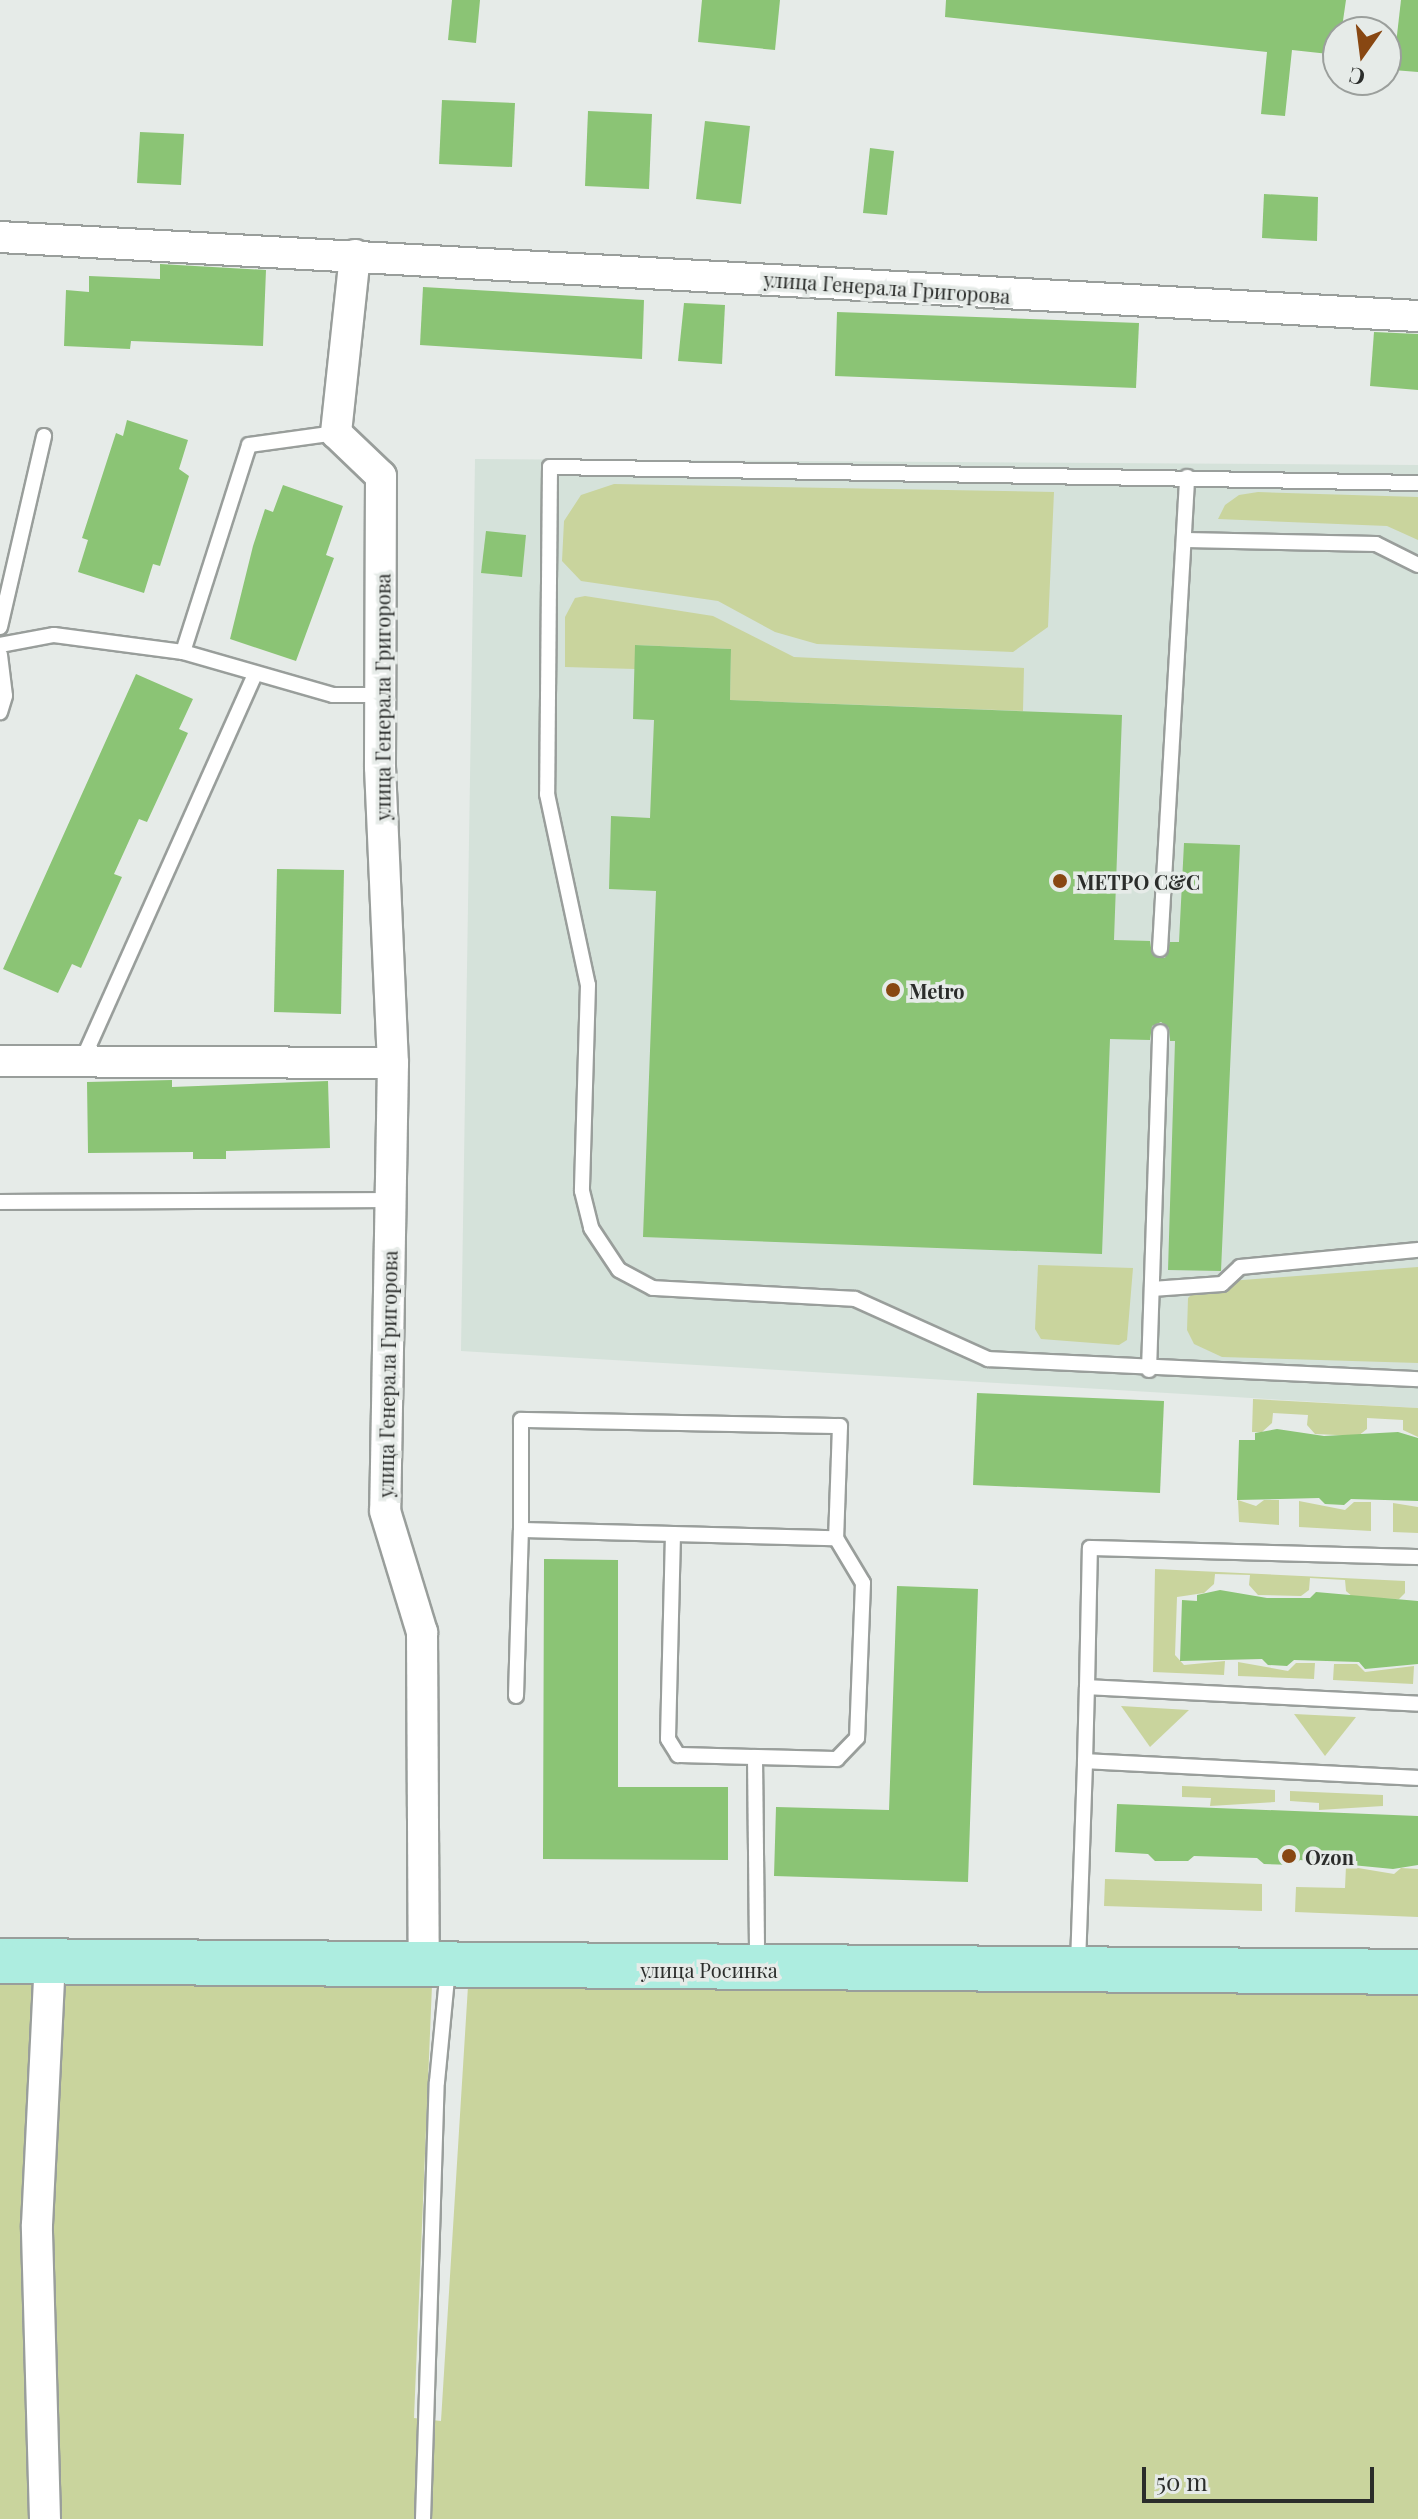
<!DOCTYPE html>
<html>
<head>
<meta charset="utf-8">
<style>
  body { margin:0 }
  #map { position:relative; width:1418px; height:2519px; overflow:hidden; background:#e6ebe8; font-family:"Playfair Display",serif }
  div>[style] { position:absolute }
  .built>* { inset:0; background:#d5e2da }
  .green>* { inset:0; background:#c9d49d }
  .building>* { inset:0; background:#8bc475 }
  .roads { filter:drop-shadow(2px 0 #999e9b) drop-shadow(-2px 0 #999e9b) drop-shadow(0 2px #999e9b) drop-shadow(0 -2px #999e9b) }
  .service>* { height:14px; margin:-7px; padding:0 7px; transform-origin:7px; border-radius:7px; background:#fff }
  .minor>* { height:30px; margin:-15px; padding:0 15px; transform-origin:15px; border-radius:15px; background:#fff }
  .primary>* { height:44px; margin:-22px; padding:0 22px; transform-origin:22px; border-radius:22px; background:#adede0 }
  .dots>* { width:22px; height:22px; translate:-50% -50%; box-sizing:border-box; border:4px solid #e6ebe8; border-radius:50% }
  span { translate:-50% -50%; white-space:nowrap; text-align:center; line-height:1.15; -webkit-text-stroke:7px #e6ebe8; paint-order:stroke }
  .street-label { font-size:20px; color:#2b2d2b }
  .poi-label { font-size:20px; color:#2b2d2b; font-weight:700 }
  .left { translate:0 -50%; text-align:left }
  .north { position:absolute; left:1322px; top:16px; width:80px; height:80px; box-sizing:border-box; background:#e6ebe8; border:2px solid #9b9f9c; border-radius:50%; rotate:194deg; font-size:22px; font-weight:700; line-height:32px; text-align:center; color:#2b2d2b }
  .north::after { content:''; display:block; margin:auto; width:28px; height:36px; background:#884712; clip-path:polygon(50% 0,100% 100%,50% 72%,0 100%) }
  .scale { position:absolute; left:1142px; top:2467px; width:232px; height:36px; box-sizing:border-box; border:4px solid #2b2d2b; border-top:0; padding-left:10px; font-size:24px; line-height:28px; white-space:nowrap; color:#2b2d2b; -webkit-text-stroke:6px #e6ebe8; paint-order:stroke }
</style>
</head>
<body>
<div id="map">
  <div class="built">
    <i style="clip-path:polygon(475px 459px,1418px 465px,1418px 1408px,461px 1351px)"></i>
  </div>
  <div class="green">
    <i style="clip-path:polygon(614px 484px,1054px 492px,1048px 627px,1013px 652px,817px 644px,775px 632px,718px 601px,581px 581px,562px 561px,564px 521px,581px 495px)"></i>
    <i style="clip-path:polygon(1258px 492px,1418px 497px,1418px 540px,1387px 526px,1218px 519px,1225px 505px,1239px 495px)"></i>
    <i style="clip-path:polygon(585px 596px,713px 616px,794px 657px,1024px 668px,1023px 711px,730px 700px,731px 649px,636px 645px,635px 669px,565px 667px,565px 617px,575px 598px)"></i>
    <i style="clip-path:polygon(1038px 1265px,1133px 1268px,1127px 1340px,1119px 1345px,1041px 1339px,1035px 1329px)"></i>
    <i style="clip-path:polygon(1418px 1267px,1418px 1363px,1222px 1357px,1194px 1344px,1187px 1330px,1188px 1298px,1203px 1283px)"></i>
    <i style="clip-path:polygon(1253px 1399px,1418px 1408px,1418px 1437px,1403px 1430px,1403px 1420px,1367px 1418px,1367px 1429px,1358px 1436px,1315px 1434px,1307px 1425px,1308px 1415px,1273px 1413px,1272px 1423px,1262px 1432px,1252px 1432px)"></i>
    <i style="clip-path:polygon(1238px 1500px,1256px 1506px,1264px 1500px,1279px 1500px,1279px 1525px,1239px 1522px)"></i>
    <i style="clip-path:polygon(1299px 1501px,1345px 1510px,1354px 1502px,1371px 1502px,1371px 1531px,1299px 1527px)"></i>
    <i style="clip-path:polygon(1393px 1503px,1418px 1507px,1418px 1533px,1393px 1532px)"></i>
    <i style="clip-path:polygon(1155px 1569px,1405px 1581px,1405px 1593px,1399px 1599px,1354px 1598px,1346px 1591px,1345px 1580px,1310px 1578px,1309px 1590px,1301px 1596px,1258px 1595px,1249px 1585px,1250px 1575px,1215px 1574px,1214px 1584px,1204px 1593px,1177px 1597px,1175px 1655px,1184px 1665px,1225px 1661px,1224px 1675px,1153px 1672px)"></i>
    <i style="clip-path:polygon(1238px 1662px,1288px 1671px,1296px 1663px,1315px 1663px,1314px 1679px,1238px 1676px)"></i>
    <i style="clip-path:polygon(1334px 1664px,1357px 1664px,1365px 1672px,1414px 1666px,1413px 1684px,1333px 1680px)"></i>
    <i style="clip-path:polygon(1121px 1706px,1189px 1710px,1150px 1747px)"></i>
    <i style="clip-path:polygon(1294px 1714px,1356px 1717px,1325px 1756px)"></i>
    <i style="clip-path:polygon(1182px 1786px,1275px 1790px,1275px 1802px,1210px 1806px,1211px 1798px,1182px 1797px)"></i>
    <i style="clip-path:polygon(1290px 1791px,1383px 1795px,1383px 1806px,1319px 1810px,1319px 1803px,1290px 1801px)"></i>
    <i style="clip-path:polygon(1346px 1866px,1394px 1874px,1401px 1868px,1418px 1869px,1418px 1917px,1295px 1912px,1296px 1887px,1345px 1888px)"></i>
    <i style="clip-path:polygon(1105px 1879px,1262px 1884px,1262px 1911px,1104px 1906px)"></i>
    <i style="clip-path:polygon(0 1955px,433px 1961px,414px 2418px,441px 2421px,469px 1970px,1418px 1981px,1418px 2519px,0 2519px)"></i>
  </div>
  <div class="building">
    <i style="clip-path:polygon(452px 0,480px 0,476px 43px,448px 40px)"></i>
    <i style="clip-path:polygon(702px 0,780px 0,775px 50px,698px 42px)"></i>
    <i style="clip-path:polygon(946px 0,1346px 0,1338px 55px,1292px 50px,1285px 116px,1261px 114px,1267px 52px,945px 17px)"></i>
    <i style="clip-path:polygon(1401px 0,1418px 0,1418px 72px,1393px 70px)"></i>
    <i style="clip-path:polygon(442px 100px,515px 103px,512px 167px,439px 164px)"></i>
    <i style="clip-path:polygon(588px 111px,652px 114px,649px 189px,585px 186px)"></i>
    <i style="clip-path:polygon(705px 121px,750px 126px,741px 204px,696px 199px)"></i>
    <i style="clip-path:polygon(140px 132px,184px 134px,181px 185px,137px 183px)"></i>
    <i style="clip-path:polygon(870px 148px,894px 151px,887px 215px,863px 213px)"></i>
    <i style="clip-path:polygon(1264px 194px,1318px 197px,1317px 241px,1262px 238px)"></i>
    <i style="clip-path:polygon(160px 264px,266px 270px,263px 346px,131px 341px,130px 349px,64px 346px,66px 290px,89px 292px,89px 276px,160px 279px)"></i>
    <i style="clip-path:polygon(423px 287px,644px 300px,642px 359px,420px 345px)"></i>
    <i style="clip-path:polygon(684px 303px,725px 305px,722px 364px,678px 361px)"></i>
    <i style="clip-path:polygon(837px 312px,1139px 323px,1136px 388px,835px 376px)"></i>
    <i style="clip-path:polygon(1374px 332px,1418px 334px,1418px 390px,1370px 386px)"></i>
    <i style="clip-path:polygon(127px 420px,188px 440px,179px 469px,189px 476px,160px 566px,153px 564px,144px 593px,78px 572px,88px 540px,82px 538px,116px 433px,123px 436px)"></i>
    <i style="clip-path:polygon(283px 485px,343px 506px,326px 555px,334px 558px,296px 661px,230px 639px,253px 546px,265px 509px,273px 512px)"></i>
    <i style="clip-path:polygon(486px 531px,526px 535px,522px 577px,481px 573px)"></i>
    <i style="clip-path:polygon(635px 645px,731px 649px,730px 700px,1122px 715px,1114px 940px,1150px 941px,1152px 954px,1165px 958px,1170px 942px,1179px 942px,1184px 843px,1240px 845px,1221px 1271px,1168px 1270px,1175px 1041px,1170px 1041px,1169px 1028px,1161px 1022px,1152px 1026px,1150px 1040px,1110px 1039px,1102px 1254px,643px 1237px,656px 891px,609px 889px,611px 816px,650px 818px,654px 720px,633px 719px)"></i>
    <i style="clip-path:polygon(136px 674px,193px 699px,179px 729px,188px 733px,147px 822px,139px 819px,114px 874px,122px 877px,81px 968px,72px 964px,58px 993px,3px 969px)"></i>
    <i style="clip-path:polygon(277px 869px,344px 870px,341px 1014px,274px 1012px)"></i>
    <i style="clip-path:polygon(172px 1080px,172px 1087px,328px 1081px,330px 1148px,226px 1151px,226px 1159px,193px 1159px,193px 1152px,88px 1153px,87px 1082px)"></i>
    <i style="clip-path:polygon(977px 1393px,1164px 1401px,1160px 1493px,973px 1485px)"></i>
    <i style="clip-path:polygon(1277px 1429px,1324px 1436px,1398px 1432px,1418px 1438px,1418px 1501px,1351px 1499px,1344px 1505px,1325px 1504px,1319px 1498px,1237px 1500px,1239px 1440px,1255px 1440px,1255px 1433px)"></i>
    <i style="clip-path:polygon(544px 1559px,618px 1560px,618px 1787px,728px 1787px,728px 1860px,543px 1859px)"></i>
    <i style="clip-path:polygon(897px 1586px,978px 1589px,968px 1882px,774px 1876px,776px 1807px,889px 1810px)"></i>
    <i style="clip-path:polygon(1220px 1590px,1267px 1598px,1310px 1598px,1316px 1592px,1418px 1601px,1418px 1664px,1365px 1669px,1359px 1662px,1294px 1660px,1287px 1666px,1268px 1665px,1262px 1659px,1180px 1661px,1182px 1600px,1197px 1601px,1197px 1595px)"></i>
    <i style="clip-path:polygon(1117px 1804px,1418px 1816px,1418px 1865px,1393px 1869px,1300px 1860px,1294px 1865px,1264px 1864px,1257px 1858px,1194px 1856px,1188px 1861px,1155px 1861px,1148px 1854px,1115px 1852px)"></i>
  </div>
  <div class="roads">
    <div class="service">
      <i style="left:1418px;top:483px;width:868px;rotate:-178.94deg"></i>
      <i style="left:550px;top:467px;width:327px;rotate:90.5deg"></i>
      <i style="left:547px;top:794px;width:195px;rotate:77.9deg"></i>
      <i style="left:588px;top:985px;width:206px;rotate:91.7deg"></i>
      <i style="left:582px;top:1191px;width:38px;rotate:76deg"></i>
      <i style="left:591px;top:1228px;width:50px;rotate:56.3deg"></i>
      <i style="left:619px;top:1270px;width:38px;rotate:28deg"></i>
      <i style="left:653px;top:1288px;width:202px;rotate:3.1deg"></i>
      <i style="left:855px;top:1299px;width:146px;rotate:24.3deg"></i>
      <i style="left:988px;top:1359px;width:430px;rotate:2.7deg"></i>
      <i style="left:1186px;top:540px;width:190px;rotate:1.2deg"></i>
      <i style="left:1376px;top:544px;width:47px;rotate:26.6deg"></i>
      <i style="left:0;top:627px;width:196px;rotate:-77deg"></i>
      <i style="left:0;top:645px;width:55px;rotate:-10.5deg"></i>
      <i style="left:54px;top:635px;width:130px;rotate:7.5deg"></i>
      <i style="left:183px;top:652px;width:156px;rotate:16deg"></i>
      <i style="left:333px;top:695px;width:47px"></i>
      <i style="left:183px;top:652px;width:217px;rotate:-72.3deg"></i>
      <i style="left:249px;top:445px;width:88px;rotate:-7.9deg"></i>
      <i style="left:0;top:655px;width:41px;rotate:83deg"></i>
      <i style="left:5px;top:696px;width:17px;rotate:107deg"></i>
      <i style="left:1160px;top:949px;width:473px;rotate:-86.7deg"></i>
      <i style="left:82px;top:1061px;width:424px;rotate:-65.9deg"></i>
      <i style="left:0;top:1202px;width:388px;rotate:-0.3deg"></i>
      <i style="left:1152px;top:1289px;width:70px;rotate:-4.1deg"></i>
      <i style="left:1222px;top:1284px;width:25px;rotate:-43deg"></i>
      <i style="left:1240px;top:1267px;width:179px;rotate:-5.5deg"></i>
      <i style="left:1149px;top:1370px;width:338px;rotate:-88.1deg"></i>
      <i style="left:521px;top:1530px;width:110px;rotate:-90deg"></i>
      <i style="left:521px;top:1420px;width:319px;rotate:1.1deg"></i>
      <i style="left:840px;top:1426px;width:112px;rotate:92deg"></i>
      <i style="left:673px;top:1534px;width:205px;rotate:91.4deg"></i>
      <i style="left:668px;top:1739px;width:19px;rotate:58deg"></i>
      <i style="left:678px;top:1755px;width:77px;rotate:1.5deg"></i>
      <i style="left:755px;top:1757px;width:204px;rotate:89.4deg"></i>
      <i style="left:1087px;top:1687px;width:139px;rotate:-88.8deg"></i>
      <i style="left:1090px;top:1548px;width:328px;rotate:1.6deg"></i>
      <i style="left:516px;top:1696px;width:166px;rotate:-88.3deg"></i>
      <i style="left:521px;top:1530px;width:315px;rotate:1.5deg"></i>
      <i style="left:836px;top:1538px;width:52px;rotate:59deg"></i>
      <i style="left:863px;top:1583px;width:155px;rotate:92.2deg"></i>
      <i style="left:857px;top:1738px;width:29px;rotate:134deg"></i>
      <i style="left:837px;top:1759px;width:82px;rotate:-178.6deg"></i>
      <i style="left:1085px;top:1761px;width:74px;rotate:-88.5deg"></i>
      <i style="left:1087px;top:1687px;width:331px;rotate:2.9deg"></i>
      <i style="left:1078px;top:1964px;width:203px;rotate:-88deg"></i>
      <i style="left:1085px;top:1761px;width:333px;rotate:2.9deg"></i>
      <i style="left:423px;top:2519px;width:437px;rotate:-88.2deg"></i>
      <i style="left:437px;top:2082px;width:115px;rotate:-84.5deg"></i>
    </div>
    <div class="minor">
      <i style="left:0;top:237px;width:1420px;rotate:3.19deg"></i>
      <i style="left:355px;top:255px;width:179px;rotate:96.1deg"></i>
      <i style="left:336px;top:433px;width:62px;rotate:43.7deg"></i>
      <i style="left:381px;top:476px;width:291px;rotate:90.2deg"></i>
      <i style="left:380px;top:767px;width:296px;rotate:87.5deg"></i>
      <i style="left:0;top:1061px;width:393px;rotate:0.3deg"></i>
      <i style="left:393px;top:1063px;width:448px;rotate:91deg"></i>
      <i style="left:385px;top:1511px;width:127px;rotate:73deg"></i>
      <i style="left:422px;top:1632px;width:335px;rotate:89.7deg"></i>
      <i style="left:45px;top:2519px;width:294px;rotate:-91.6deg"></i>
      <i style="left:37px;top:2225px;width:263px;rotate:-87.2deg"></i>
    </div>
    <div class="primary">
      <i style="left:0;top:1961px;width:1418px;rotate:0.44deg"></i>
    </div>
  </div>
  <div class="dots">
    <i style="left:1060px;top:881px;background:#884712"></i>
    <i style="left:893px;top:990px;background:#884712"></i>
    <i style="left:1289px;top:1856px;background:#884712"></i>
  </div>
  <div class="street-label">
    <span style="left:887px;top:287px;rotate:4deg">улица Генерала Григорова</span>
    <span style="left:382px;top:697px;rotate:-90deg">улица Генерала Григорова</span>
    <span style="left:387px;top:1374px;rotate:-89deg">улица Генерала Григорова</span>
    <span style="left:709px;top:1969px">улица Росинка</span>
  </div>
  <div class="poi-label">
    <span class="left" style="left:1076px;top:881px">МЕТРО С&amp;С</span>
    <span class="left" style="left:909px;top:990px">Metro</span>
    <span class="left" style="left:1305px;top:1856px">Ozon</span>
  </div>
  <div class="north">С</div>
  <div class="scale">50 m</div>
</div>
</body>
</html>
